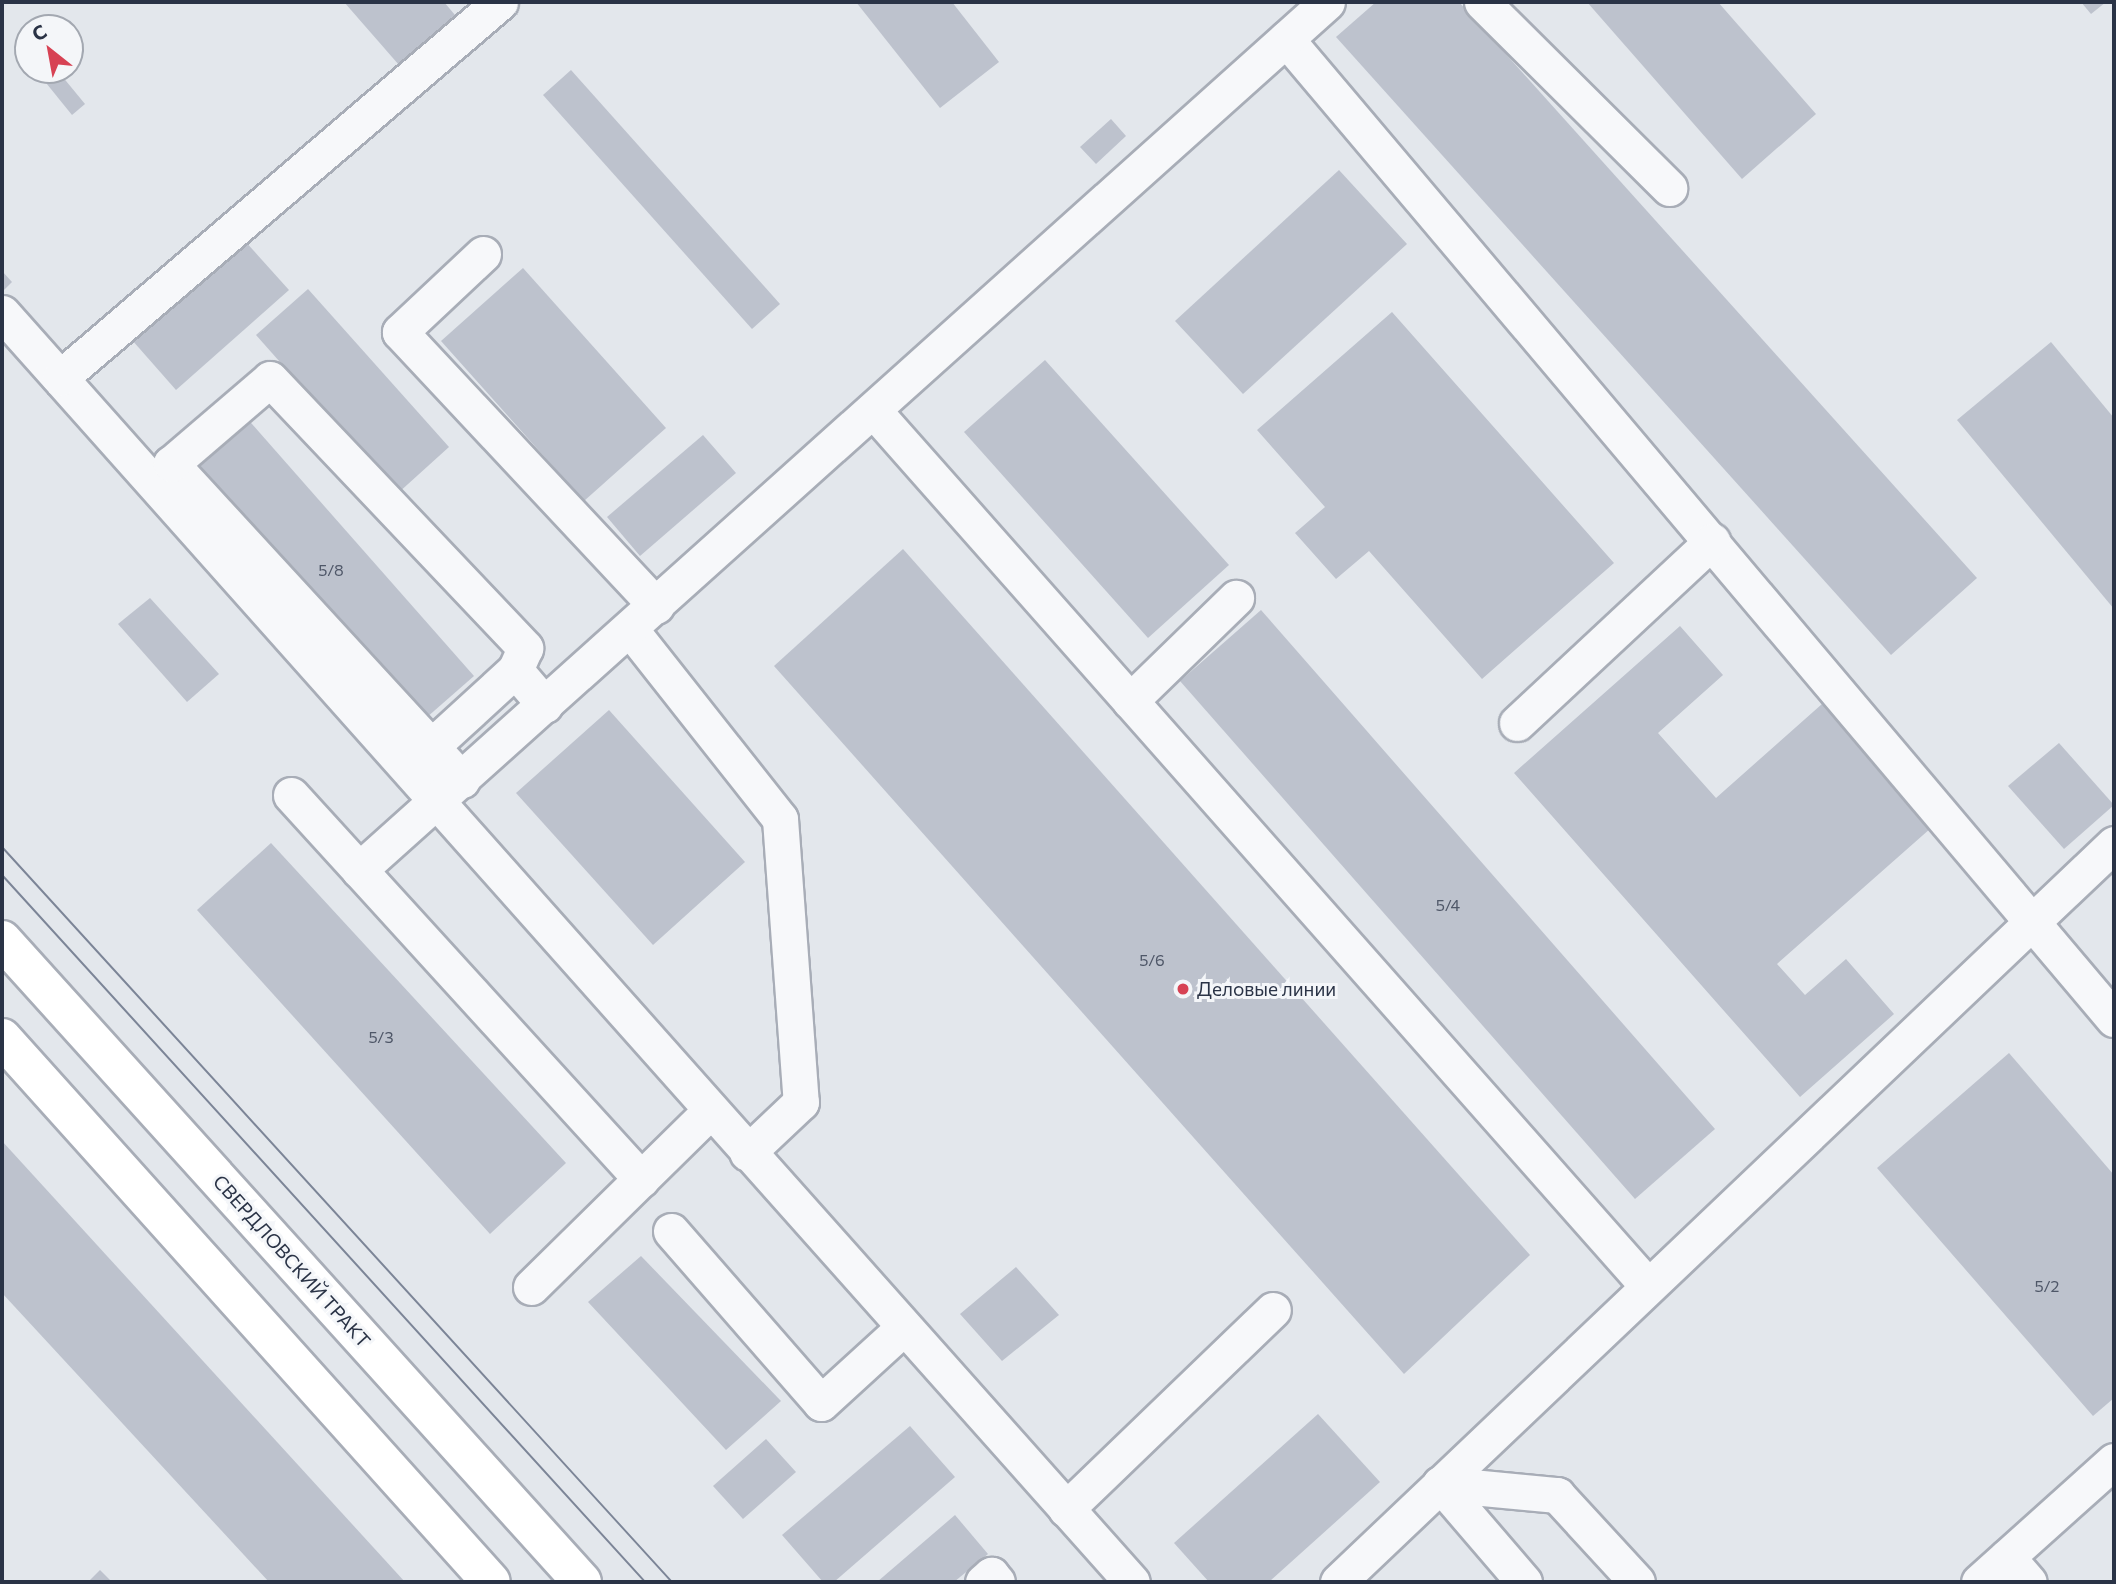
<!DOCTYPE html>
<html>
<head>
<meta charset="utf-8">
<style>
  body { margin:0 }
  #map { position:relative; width:2116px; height:1584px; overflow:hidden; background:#e3e7ec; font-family:Commissioner,sans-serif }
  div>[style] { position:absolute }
  .building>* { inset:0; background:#bdc2cd }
  .roads { filter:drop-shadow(2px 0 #a8adb7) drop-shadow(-2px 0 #a8adb7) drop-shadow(0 2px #a8adb7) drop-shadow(0 -2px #a8adb7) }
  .minor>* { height:35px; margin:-17.5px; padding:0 17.5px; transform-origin:17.5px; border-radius:17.5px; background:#f7f8fa }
  .major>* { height:38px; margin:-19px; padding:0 19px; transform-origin:19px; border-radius:19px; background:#fff }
  .tram>* { height:2px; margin:-1px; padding:0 1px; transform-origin:1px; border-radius:1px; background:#7c8597 }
  .dots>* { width:19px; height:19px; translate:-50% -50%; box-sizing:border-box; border:4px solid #f4f6f9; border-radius:50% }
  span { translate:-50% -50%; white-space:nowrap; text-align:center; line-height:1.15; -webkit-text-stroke:6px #f4f6f9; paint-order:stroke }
  .number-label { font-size:16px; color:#4f5768 }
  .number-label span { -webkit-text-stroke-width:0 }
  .poi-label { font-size:19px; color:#2a3346 }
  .left { translate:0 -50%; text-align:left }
  .street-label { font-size:19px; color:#2a3346 }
  .frame { position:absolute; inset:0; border:4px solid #2a3346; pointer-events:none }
  .north { position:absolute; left:14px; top:14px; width:70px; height:70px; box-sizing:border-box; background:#f4f6f9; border:2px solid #a3a8b1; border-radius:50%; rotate:329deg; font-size:19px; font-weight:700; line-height:28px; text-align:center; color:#2a3346 }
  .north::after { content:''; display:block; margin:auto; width:24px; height:32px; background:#d74254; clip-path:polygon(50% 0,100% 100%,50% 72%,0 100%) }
</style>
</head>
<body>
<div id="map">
  <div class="building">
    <i style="clip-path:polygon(344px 2px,444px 2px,455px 15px,399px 65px)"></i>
    <i style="clip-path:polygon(856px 2px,952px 2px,999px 62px,940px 108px)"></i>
    <i style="clip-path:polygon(1376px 2px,1459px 2px,1977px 578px,1891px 655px,1336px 37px)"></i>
    <i style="clip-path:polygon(1587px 2px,1718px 2px,1816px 114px,1742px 179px)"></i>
    <i style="clip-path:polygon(2081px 2px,2106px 2px,2091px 14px)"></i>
    <i style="clip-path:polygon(52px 70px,57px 70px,85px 104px,72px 115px,42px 78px)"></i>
    <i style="clip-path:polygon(571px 70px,780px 304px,752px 329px,543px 95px)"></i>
    <i style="clip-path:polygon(1111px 119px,1126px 136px,1096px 164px,1080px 147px)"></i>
    <i style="clip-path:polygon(1339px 170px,1407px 244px,1243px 394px,1175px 321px)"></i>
    <i style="clip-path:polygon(244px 240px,289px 290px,176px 390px,132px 340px)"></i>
    <i style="clip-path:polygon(523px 268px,666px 428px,584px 501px,441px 341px)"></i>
    <i style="clip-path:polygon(2px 271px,12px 282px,2px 292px)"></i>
    <i style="clip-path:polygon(308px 289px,449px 447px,397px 494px,256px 335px)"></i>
    <i style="clip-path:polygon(1392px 312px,1614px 563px,1482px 679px,1369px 551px,1336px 579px,1295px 533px,1325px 507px,1257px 430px)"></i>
    <i style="clip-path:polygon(2051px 342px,2114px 418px,2114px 609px,1957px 420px)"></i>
    <i style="clip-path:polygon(1045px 360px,1229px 565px,1148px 638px,964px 432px)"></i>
    <i style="clip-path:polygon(244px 415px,474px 676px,418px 725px,188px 464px)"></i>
    <i style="clip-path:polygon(703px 435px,736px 473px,640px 556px,607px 517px)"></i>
    <i style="clip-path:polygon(903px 549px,1530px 1255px,1404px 1374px,774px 666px)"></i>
    <i style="clip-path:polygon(150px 598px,219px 674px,187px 702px,118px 624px)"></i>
    <i style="clip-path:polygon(1261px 610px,1715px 1129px,1635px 1199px,1180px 681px)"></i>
    <i style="clip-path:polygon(1680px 626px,1723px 675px,1658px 733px,1716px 798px,1822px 704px,1931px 828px,1777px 964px,1805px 995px,1846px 959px,1894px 1014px,1800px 1097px,1514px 773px)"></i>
    <i style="clip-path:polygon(609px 710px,745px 862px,653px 945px,516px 793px)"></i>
    <i style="clip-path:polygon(2059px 743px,2114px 805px,2064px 849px,2008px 786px)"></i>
    <i style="clip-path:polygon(271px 843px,566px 1163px,490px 1234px,197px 910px)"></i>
    <i style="clip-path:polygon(2009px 1053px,2114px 1175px,2114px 1398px,2093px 1416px,1877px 1168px)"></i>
    <i style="clip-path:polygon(2px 1141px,405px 1582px,269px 1582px,2px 1293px)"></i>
    <i style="clip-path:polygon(641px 1256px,781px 1401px,726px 1450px,588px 1302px)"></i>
    <i style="clip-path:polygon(1016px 1267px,1059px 1315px,1002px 1361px,960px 1314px)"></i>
    <i style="clip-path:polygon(1318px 1414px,1380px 1482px,1269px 1582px,1209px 1582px,1174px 1543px)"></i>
    <i style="clip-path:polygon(910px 1426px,955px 1477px,834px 1582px,823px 1582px,782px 1535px)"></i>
    <i style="clip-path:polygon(766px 1439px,796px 1472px,743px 1519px,713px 1486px)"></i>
    <i style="clip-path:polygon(955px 1515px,988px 1554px,954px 1582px,877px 1582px)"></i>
    <i style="clip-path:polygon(100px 1570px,112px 1582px,88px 1582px)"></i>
  </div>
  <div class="roads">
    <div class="minor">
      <i style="left:1482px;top:2px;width:264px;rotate:44.8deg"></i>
      <i style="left:1286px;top:39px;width:1283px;rotate:49.81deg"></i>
      <i style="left:483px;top:254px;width:114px;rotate:136.8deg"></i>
      <i style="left:400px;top:332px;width:375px;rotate:46.9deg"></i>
      <i style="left:2px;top:313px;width:1699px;rotate:48.32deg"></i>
      <i style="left:60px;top:378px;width:579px;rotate:-40.52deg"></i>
      <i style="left:873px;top:410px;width:1167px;rotate:48.51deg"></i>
      <i style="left:630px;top:629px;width:242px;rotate:51.7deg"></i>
      <i style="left:780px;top:819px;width:284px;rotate:85.8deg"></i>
      <i style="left:801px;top:1102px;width:74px;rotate:136.6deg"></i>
      <i style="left:1130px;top:701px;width:148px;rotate:-44.2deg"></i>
      <i style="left:1517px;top:723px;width:267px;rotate:-43deg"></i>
      <i style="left:432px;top:746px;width:113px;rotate:-42.5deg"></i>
      <i style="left:462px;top:780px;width:430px;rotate:-132.6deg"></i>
      <i style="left:171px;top:464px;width:130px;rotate:-40.6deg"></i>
      <i style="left:270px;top:379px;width:371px;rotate:46.5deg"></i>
      <i style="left:525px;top:648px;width:24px;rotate:114deg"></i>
      <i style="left:515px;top:670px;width:46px;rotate:49.4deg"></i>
      <i style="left:291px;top:795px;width:520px;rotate:47.65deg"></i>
      <i style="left:359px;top:870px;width:1300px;rotate:-41.88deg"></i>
      <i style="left:671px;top:1231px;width:228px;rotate:48.9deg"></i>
      <i style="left:821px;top:1403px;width:111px;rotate:-42.4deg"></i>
      <i style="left:531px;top:1287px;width:251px;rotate:-44.5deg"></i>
      <i style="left:1066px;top:1509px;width:287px;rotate:-43.9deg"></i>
      <i style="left:2007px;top:1557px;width:33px;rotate:49deg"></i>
      <i style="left:983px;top:1582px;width:11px;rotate:-41deg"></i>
      <i style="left:991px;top:1575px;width:9px;rotate:49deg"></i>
      <i style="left:1338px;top:1582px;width:1071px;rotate:-43.56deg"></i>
      <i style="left:1524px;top:1582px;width:129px;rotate:-130.6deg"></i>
      <i style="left:1440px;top:1484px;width:118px;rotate:5.4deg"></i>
      <i style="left:1557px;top:1495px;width:118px;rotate:47.4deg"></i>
      <i style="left:1979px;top:1582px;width:181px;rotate:-41.9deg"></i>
    </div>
    <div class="major">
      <i style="left:2px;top:940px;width:865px;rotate:47.9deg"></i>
      <i style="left:2px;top:1038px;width:731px;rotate:48.05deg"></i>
    </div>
  </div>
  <div class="tram">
    <i style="left:2px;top:847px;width:995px;rotate:47.65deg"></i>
    <i style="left:2px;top:875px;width:956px;rotate:47.71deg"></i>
  </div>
  <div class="dots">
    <i style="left:1183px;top:989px;background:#d74254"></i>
  </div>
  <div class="number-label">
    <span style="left:331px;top:570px">5/8</span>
    <span style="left:1448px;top:905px">5/4</span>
    <span style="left:1152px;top:960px">5/6</span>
    <span style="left:381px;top:1037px">5/3</span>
    <span style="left:2047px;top:1286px">5/2</span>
  </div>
  <div class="poi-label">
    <span class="left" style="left:1197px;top:989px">Деловые линии</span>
  </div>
  <div class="street-label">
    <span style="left:292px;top:1261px;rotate:48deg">СВЕРДЛОВСКИЙ ТРАКТ</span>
  </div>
  <div class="frame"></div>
  <div class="north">С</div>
</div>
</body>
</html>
